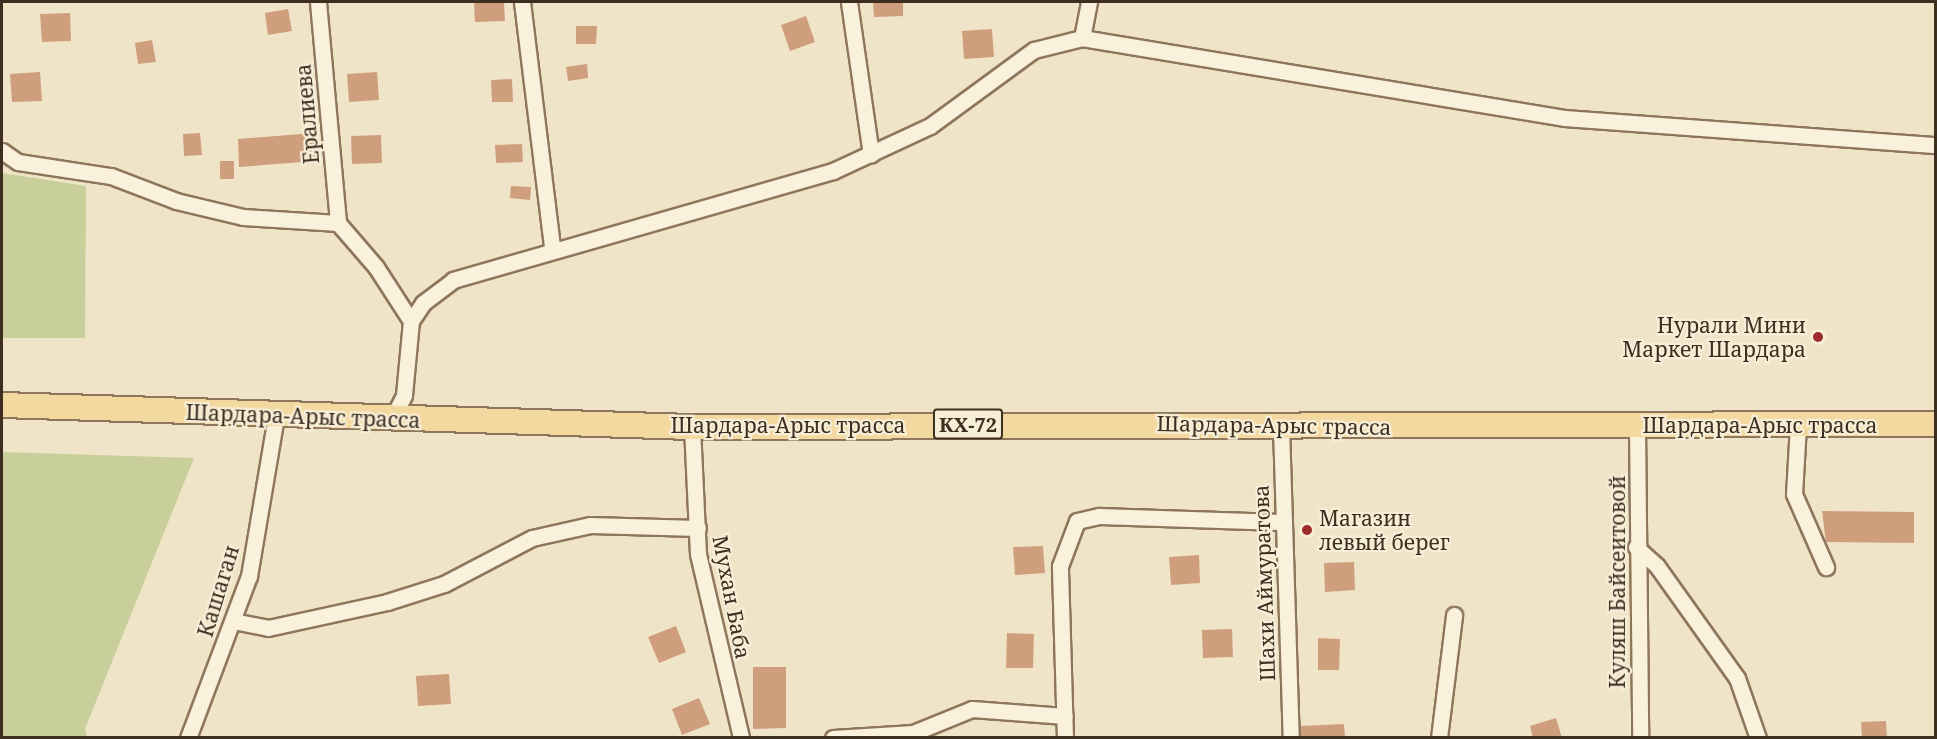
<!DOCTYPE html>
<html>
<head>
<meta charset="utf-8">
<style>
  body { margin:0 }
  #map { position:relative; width:1937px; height:739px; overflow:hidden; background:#f0e4c8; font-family:"Noto Serif",serif }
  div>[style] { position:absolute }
  .green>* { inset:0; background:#c9cf9b }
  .building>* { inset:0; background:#cf9f7d }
  .roads { filter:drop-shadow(2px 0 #8d765c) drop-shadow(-2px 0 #8d765c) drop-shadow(0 2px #8d765c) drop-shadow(0 -2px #8d765c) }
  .street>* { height:15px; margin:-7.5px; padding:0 7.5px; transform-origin:7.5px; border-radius:7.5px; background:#faf1dc }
  .primary>* { height:24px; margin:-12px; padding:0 12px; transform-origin:12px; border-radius:12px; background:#f3d9a0 }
  .dots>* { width:16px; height:16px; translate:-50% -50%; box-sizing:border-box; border:3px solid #f7eed8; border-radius:50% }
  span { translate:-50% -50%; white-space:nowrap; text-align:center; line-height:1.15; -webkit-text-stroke:4.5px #f7eed8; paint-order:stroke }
  .shield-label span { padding:2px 4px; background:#f7eed8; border:2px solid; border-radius:4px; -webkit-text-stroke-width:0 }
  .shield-label { font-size:20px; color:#3d2e20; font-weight:700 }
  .street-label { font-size:21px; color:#3d2e20 }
  .poi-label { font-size:21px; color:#3d2e20 }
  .right { translate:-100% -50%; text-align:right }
  .left { translate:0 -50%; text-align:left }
  .frame { position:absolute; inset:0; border:3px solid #3d2e20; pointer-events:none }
</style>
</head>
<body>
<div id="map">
  <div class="green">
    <i style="clip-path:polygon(2px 173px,86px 186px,85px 338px,2px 338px)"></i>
    <i style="clip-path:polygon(2px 452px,194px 458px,85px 729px,87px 737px,2px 737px)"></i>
  </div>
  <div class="building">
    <i style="clip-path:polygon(474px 2px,504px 2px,505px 21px,475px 22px)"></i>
    <i style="clip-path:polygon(873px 2px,903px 2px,903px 16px,874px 17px)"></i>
    <i style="clip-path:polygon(288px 9px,292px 31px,268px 35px,265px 13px)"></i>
    <i style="clip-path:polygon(70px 13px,71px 41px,42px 42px,40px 14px)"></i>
    <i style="clip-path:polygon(806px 16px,815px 42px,790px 51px,781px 25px)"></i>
    <i style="clip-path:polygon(576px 26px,597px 26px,596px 44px,576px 44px)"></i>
    <i style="clip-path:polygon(992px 29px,994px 57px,964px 59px,962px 31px)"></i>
    <i style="clip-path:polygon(152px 40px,156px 62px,138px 64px,135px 43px)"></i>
    <i style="clip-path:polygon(587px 64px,588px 78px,568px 81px,566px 67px)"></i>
    <i style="clip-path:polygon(40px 72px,42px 101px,12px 102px,10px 74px)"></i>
    <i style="clip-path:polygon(377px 72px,379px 100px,349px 102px,347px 74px)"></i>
    <i style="clip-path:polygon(512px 79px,513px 102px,492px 102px,491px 80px)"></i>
    <i style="clip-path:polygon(200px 133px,202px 155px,184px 156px,183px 134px)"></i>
    <i style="clip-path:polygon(314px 133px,316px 161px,239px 167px,238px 139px)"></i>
    <i style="clip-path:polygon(381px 135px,382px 163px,352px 164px,351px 136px)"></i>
    <i style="clip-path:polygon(522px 144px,523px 162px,496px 163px,495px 145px)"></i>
    <i style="clip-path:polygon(220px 161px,234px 161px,234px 179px,220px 179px)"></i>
    <i style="clip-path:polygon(511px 186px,531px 187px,530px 200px,510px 198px)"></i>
    <i style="clip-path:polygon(1822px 511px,1914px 512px,1914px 543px,1826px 542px)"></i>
    <i style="clip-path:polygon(1043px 546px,1045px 573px,1015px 575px,1013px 547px)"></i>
    <i style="clip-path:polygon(1199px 555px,1200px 583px,1171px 585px,1169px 557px)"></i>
    <i style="clip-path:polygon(1354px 562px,1355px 590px,1325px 592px,1324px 563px)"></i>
    <i style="clip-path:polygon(676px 626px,686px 652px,659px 663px,648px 637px)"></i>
    <i style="clip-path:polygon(1232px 629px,1233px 657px,1203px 658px,1202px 630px)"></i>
    <i style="clip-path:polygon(1007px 633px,1034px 634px,1033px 668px,1006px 668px)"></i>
    <i style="clip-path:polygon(1318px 638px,1340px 639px,1339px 670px,1318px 670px)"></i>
    <i style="clip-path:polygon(753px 667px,786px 667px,786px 728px,753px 729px)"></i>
    <i style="clip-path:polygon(449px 674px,451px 704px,418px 706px,416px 676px)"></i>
    <i style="clip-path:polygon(699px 698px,710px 724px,682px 735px,672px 709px)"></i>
    <i style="clip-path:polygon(1556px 718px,1562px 738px,1533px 738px,1530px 726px)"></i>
    <i style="clip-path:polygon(1886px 721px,1887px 738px,1862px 738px,1861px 722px)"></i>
    <i style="clip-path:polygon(1344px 724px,1345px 738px,1301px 738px,1300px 726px)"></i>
  </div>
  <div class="roads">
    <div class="street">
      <i style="left:318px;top:2px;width:222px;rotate:84.8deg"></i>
      <i style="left:522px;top:2px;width:248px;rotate:83deg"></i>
      <i style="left:849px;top:2px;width:154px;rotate:81.8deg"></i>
      <i style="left:1082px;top:38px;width:37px;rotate:-79deg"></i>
      <i style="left:2px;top:151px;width:19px;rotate:35deg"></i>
      <i style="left:18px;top:162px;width:94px;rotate:8.6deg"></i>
      <i style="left:111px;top:176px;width:70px;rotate:21deg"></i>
      <i style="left:176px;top:201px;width:69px;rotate:13.4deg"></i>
      <i style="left:243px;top:217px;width:95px;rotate:3.6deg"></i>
      <i style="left:338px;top:223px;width:58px;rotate:49.2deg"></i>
      <i style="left:376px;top:267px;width:64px;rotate:57.1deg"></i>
      <i style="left:391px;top:421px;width:29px;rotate:-63deg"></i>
      <i style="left:404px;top:395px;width:74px;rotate:-84.6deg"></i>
      <i style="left:411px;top:321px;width:22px;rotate:-56deg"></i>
      <i style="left:423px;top:303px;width:38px;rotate:-37deg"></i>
      <i style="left:453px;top:280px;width:395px;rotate:-16deg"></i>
      <i style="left:833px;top:171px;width:107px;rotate:-24.9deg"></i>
      <i style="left:930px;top:126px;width:129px;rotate:-36.2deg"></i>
      <i style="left:1034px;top:50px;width:49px;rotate:-14deg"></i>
      <i style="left:1082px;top:38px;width:490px;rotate:9.4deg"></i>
      <i style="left:1565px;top:118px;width:372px;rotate:4.2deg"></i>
      <i style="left:1798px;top:425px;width:69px;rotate:93.3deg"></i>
      <i style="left:1794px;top:494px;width:80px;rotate:66.3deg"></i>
      <i style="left:1637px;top:426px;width:312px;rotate:89.4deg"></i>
      <i style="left:692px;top:427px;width:127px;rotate:87.3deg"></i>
      <i style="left:698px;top:554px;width:189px;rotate:76.8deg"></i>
      <i style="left:1281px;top:427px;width:311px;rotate:88.2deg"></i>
      <i style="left:1636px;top:547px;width:28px;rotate:42deg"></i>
      <i style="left:1657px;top:566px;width:138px;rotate:54.5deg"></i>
      <i style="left:1737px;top:678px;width:64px;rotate:70.7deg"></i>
      <i style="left:233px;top:621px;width:36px;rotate:11deg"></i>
      <i style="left:268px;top:628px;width:122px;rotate:-12.3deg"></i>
      <i style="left:387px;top:602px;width:60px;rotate:-17.5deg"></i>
      <i style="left:444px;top:584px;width:99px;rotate:-27.6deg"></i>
      <i style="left:532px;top:538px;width:59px;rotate:-12.6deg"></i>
      <i style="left:590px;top:525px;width:108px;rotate:1.6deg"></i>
      <i style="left:188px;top:738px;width:173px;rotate:-69.4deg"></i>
      <i style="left:249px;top:576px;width:162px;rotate:-80.4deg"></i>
      <i style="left:833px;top:738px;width:80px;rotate:-3.6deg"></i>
      <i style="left:913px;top:733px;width:64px;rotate:-22.1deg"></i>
      <i style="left:972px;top:709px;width:93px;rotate:4.3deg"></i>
      <i style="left:1065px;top:738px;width:172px;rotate:-91.7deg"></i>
      <i style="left:1060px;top:566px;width:48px;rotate:-69.3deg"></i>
      <i style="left:1077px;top:521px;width:23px;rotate:-13deg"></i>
      <i style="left:1099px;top:516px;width:182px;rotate:1.9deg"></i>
      <i style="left:1439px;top:738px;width:124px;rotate:-83deg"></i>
    </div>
    <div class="primary">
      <i style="left:2px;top:405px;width:690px;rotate:1.83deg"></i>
      <i style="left:692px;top:427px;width:1244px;rotate:-0.14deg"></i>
    </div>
  </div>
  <div class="dots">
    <i style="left:1818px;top:337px;background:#9e2a2b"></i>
    <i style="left:1307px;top:530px;background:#9e2a2b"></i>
  </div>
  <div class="shield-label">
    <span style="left:968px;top:424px">КХ-72</span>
  </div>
  <div class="street-label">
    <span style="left:307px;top:114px;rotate:-95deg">Ералиева</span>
    <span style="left:303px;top:416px;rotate:2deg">Шардара-Арыс трасса</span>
    <span style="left:788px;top:425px">Шардара-Арыс трасса</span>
    <span style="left:1274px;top:425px;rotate:1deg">Шардара-Арыс трасса</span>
    <span style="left:1760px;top:425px">Шардара-Арыс трасса</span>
    <span style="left:1617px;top:582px;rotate:-90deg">Куляш Байсеитовой</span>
    <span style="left:1264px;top:583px;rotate:-92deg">Шахи Аймуратова</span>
    <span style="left:218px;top:591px;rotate:-73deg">Кашаган</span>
    <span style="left:732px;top:597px;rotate:79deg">Мухан Баба</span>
  </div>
  <div class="poi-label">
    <span class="right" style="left:1806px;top:337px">Нурали Мини<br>Маркет Шардара</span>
    <span class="left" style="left:1319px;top:530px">Магазин<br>левый берег</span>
  </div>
  <div class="frame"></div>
</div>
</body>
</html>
